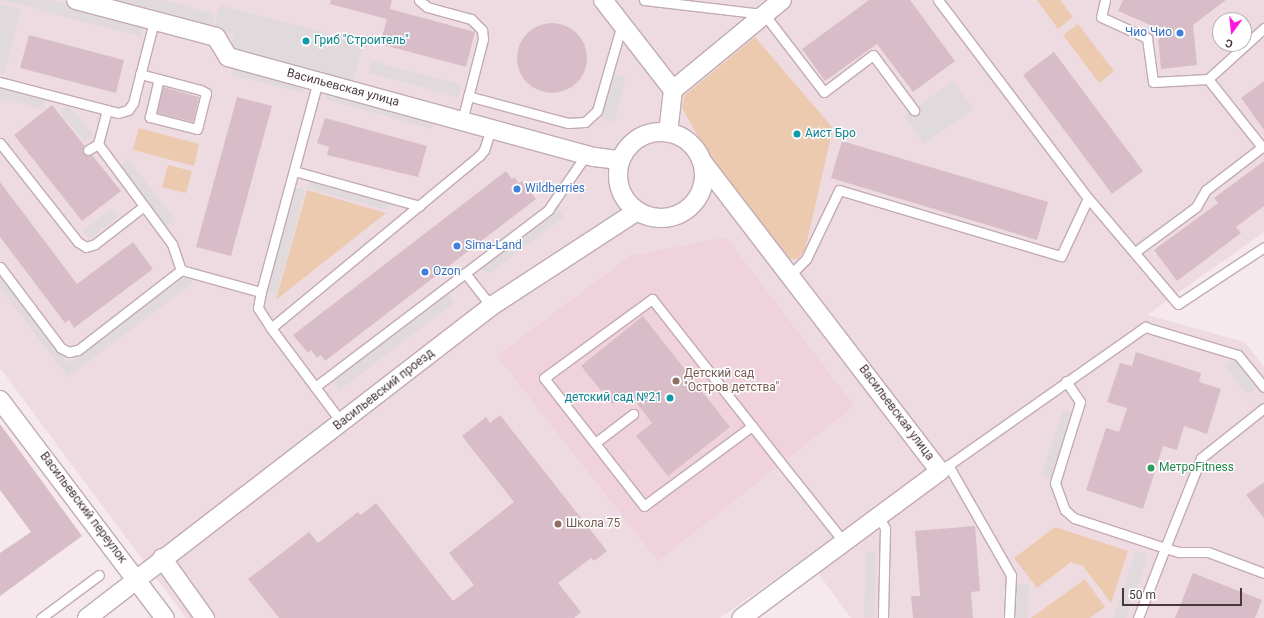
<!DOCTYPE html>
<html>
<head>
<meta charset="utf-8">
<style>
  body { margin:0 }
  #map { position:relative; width:1264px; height:618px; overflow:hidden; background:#f5e9ed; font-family:Roboto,sans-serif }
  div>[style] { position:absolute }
  .residential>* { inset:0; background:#eedbe1 }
  .education>* { inset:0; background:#efd2db }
  .green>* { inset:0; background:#eccaaf }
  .parking>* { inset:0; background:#e1dadc }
  .building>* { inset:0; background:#d8bdc8 }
  .round { border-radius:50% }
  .roads { filter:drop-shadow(1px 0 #c2abb3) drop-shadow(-1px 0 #c2abb3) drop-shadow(0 1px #c2abb3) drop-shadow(0 -1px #c2abb3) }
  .service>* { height:9px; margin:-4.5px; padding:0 4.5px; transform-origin:4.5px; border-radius:4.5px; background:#fff }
  .minor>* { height:18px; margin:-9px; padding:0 9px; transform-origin:9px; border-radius:9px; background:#fff }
  .minor>.ring { margin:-9px; padding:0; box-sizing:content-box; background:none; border:18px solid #fff; border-radius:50% }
  .dots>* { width:11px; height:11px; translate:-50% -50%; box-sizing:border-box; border:2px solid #fff; border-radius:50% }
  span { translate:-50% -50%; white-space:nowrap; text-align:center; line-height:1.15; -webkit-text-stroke:3px #fff; paint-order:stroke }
  .shop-label { font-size:12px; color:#366cbe }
  .right { translate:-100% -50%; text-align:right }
  .left { translate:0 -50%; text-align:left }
  .culture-label { font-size:12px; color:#0d838f }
  .street-label { font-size:12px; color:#4a373e }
  .education-label { font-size:12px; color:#785e54 }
  .leisure-label { font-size:12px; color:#27864d }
  .north { position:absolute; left:1212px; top:12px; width:40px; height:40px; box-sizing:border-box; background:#fff; border:1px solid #b7afb2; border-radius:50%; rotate:195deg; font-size:11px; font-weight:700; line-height:16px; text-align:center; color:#4a373e }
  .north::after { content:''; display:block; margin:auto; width:14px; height:18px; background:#ff16e0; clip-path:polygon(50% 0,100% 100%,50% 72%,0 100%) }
  .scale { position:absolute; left:1122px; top:588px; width:120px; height:18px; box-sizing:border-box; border:2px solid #4a373e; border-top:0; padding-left:5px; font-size:12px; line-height:14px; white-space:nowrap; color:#4a373e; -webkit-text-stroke:3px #fff; paint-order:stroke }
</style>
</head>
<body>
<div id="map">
  <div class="residential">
    <i style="clip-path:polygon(evenodd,0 0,1264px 0,1264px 232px,1147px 315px,1245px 342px,1264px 367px,1264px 618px,851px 618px,806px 557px,720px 618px,186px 618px,0 368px,0 0,1220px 20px,1244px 20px,1244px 44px,1220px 44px,1220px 20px)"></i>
  </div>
  <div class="education">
    <i style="clip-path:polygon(726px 237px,854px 406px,658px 561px,497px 356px,630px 256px)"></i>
  </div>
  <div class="green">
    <i style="clip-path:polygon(1037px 0,1060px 0,1073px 17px,1058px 29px)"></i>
    <i style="clip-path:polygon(1078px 24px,1114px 71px,1099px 83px,1063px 35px)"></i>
    <i style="clip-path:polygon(755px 37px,833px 128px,805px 250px,798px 259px,790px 259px,708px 154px,682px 108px,685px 95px)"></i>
    <i style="clip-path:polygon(139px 128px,199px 144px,194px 166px,133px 150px)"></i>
    <i style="clip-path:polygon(168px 165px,192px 171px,186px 193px,162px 187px)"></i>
    <i style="clip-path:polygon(307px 190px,386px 213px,276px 300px,290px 250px)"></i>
    <i style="clip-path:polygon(1055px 527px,1128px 551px,1111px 603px,1083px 566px,1071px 562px,1037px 588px,1014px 558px)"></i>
    <i style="clip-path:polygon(1085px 579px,1105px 607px,1090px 618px,1031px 618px)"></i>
  </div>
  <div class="parking">
    <i style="clip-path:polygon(3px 0,51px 0,144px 25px,141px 37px)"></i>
    <i style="clip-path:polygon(119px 0,162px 0,215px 14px,212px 26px)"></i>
    <i style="clip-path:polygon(0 4px,21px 9px,4px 74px,0 72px)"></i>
    <i style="clip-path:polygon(220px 5px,364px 43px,352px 85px,229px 52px,234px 35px,214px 29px)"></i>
    <i style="clip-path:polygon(372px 61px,462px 85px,458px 97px,369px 73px)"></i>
    <i style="clip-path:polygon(236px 63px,304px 81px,301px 93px,232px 75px)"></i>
    <i style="clip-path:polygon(613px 74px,626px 77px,614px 122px,601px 119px)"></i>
    <i style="clip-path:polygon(953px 81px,973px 109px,924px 144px,904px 116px)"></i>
    <i style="clip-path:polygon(0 86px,46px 98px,43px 109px,0 98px)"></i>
    <i style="clip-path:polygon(328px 87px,436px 117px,432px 129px,324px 99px)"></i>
    <i style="clip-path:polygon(68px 105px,94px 135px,85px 142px,60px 112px)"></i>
    <i style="clip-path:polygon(128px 159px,175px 220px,166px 227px,119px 166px)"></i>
    <i style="clip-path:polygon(310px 179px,390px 202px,388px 210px,307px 188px)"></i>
    <i style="clip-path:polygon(293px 187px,305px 190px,277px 294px,265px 291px)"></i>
    <i style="clip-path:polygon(112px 208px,118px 217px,90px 239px,83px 231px)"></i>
    <i style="clip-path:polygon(558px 208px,564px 217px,488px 275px,481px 267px)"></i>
    <i style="clip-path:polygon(0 273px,69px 363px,187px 274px,193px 283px,68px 377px,0 288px)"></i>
    <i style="clip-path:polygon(448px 294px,454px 303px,340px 390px,333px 381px)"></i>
    <i style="clip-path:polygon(1234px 357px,1257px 388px,1247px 395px,1224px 365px)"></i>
    <i style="clip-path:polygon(1063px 410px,1073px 413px,1051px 479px,1041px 475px)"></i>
    <i style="clip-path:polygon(1136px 550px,1148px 555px,1126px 618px,1113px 618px)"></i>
    <i style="clip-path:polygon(866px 551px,876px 551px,874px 617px,864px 617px)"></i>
    <i style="clip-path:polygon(1016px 584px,1029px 584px,1027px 618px,1014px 618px)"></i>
  </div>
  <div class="building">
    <i style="clip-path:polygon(331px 0,392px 0,389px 12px,390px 9px,475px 32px,466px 67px,380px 44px,387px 19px,330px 4px)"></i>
    <i style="clip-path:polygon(869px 0,910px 0,955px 61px,913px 92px,877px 44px,825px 81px,802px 49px)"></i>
    <i style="clip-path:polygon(1123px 0,1226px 0,1193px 25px,1197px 65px,1161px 69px,1157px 28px,1118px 11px)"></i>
    <i class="round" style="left:517px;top:23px;width:70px;height:70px"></i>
    <i style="clip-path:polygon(29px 35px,124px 60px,116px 93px,20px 68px)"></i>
    <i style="clip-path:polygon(1054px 52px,1143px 171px,1112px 194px,1023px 75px)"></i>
    <i style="clip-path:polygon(1264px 81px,1264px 130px,1241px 98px)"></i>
    <i style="clip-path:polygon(163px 87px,199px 97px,193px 122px,157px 113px)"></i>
    <i style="clip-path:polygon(237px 97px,272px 106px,231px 256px,196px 247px)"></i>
    <i style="clip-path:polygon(52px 105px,84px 145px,83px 153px,92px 155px,121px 191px,82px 221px,14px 135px)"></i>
    <i style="clip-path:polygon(325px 118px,427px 146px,418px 177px,327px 155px,329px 147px,317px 143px)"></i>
    <i style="clip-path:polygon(842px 141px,1048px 202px,1037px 240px,831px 178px)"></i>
    <i style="clip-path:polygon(1264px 161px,1264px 206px,1236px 227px,1241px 233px,1177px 281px,1154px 250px,1218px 203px,1214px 198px)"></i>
    <i style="clip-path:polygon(506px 171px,512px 179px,514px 177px,519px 183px,522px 181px,536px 199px,325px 361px,321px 355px,317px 358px,311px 350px,308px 353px,293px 335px)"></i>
    <i style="clip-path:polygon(0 182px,77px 284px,133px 242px,153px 269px,74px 328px,69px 320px,65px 323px,0 237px)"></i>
    <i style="clip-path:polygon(643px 316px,730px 427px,668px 476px,636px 436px,652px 423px,628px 392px,612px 404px,581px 366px)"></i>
    <i style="clip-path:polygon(1136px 352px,1201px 373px,1199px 382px,1221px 389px,1207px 434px,1184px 426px,1177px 450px,1163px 446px,1143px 509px,1086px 490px,1106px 428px,1119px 432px,1127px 408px,1107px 402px,1120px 363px,1132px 366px)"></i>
    <i style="clip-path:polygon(500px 415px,607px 551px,594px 561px,591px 558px,558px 583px,581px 612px,574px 618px,279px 618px,248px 579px,309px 532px,318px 543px,358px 512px,361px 515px,376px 503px,453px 601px,474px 585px,449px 553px,514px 502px,462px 436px,486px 417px,490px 423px)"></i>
    <i style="clip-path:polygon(0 424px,82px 536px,0 596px,0 553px,31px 532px,0 490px)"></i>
    <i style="clip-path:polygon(1264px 482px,1264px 518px,1246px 495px)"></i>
    <i style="clip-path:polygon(975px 526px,980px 591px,971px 592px,973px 618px,913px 618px,911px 596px,920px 596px,915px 531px)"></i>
    <i style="clip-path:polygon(1193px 573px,1262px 600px,1255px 618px,1175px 618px)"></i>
  </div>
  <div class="roads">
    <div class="service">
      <i style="left:419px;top:0;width:11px;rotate:41deg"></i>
      <i style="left:427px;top:7px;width:46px;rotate:15.3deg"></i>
      <i style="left:471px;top:19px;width:16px;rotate:45deg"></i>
      <i style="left:482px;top:30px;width:9px;rotate:84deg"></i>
      <i style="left:483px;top:39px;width:85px;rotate:104.4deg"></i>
      <i style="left:644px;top:0;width:121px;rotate:6.7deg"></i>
      <i style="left:764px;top:14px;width:98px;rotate:52.4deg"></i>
      <i style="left:824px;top:92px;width:61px;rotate:-37.1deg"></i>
      <i style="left:873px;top:55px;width:69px;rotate:53.3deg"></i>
      <i style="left:938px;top:0;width:248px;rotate:52.9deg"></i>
      <i style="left:1088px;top:198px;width:139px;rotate:49.7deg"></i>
      <i style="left:1178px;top:304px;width:103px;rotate:-33.5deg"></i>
      <i style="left:1105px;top:0;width:17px;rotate:103deg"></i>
      <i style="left:1101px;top:17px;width:51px;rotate:24.5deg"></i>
      <i style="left:1147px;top:38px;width:44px;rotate:82.2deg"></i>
      <i style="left:1153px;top:82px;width:55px;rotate:-3.1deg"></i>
      <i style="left:140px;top:74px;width:63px;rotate:14.7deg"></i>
      <i style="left:201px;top:90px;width:6px;rotate:31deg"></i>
      <i style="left:206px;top:93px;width:37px;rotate:104deg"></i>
      <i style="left:197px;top:129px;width:49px;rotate:-165.7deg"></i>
      <i style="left:150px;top:117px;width:39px;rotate:-77deg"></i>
      <i style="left:0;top:82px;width:122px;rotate:14.7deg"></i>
      <i style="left:118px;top:113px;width:10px;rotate:-17deg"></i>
      <i style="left:128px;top:110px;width:9px;rotate:-54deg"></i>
      <i style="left:133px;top:103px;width:85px;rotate:-75.6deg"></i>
      <i style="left:468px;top:96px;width:104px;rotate:15.1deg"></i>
      <i style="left:568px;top:123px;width:17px;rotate:-3deg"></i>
      <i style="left:585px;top:122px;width:16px;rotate:-43deg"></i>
      <i style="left:597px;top:111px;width:91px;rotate:-74deg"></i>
      <i style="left:107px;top:110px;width:35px;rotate:105deg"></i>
      <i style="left:98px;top:144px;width:77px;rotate:53.4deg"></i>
      <i style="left:0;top:143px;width:126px;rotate:51.8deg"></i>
      <i style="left:78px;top:242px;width:9px;rotate:32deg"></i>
      <i style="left:86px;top:247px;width:9px;rotate:-18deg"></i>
      <i style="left:95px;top:244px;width:62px;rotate:-37.8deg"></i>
      <i style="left:144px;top:206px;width:47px;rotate:53.6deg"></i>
      <i style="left:172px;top:244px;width:28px;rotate:71deg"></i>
      <i style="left:88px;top:150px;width:12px;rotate:-31deg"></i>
      <i style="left:294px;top:171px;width:130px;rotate:15.6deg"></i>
      <i style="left:1135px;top:252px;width:76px;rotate:-36.4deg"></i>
      <i style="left:1196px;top:207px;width:20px;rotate:-60deg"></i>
      <i style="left:1206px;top:190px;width:71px;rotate:-37.5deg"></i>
      <i style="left:1262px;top:147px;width:87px;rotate:-128.5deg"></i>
      <i style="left:1208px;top:79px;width:76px;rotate:-42.3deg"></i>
      <i style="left:0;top:267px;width:101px;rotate:53deg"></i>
      <i style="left:61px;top:348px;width:9px;rotate:27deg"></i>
      <i style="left:69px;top:352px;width:9px;rotate:-13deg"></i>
      <i style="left:78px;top:350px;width:130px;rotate:-37.8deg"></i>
      <i style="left:181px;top:270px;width:83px;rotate:15.4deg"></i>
      <i style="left:261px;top:292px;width:16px;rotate:101deg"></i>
      <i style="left:258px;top:308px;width:24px;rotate:57deg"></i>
      <i style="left:465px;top:273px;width:42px;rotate:51.8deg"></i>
      <i style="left:791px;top:274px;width:21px;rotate:-45deg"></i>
      <i style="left:806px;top:259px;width:76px;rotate:-64.4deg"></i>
      <i style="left:839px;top:190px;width:232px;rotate:16.6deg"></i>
      <i style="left:1061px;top:256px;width:64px;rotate:-65deg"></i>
      <i style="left:261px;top:292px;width:219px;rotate:-74.9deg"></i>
      <i style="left:1066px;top:381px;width:25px;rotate:56deg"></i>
      <i style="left:1080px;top:402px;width:85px;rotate:107.2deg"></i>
      <i style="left:1055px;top:483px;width:29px;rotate:70deg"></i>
      <i style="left:1065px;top:510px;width:12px;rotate:42deg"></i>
      <i style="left:1074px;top:518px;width:96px;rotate:18.2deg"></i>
      <i style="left:1165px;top:548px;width:97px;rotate:-68.2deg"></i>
      <i style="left:1201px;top:458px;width:80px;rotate:-38.4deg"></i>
      <i style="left:315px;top:387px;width:293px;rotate:-37.2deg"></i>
      <i style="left:548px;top:210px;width:67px;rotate:-55.4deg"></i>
      <i style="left:342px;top:423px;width:119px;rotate:-126.8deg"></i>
      <i style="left:271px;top:328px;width:270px;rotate:-39.6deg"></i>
      <i style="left:479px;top:156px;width:8px;rotate:-50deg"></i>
      <i style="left:484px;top:150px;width:22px;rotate:-72deg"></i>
      <i style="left:752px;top:426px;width:134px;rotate:143.5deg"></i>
      <i style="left:644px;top:506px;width:162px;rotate:-128deg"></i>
      <i style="left:544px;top:378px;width:134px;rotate:-36.2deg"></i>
      <i style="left:652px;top:299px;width:162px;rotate:51.8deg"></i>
      <i style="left:752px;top:426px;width:47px;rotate:51.9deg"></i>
      <i style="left:781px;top:463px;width:100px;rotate:51.5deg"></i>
      <i style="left:595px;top:443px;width:48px;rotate:-37.3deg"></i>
      <i style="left:948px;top:465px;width:127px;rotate:60.2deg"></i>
      <i style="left:1011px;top:575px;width:43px;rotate:92.7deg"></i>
      <i style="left:940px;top:471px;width:251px;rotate:-35.1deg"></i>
      <i style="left:1145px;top:327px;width:97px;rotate:16.8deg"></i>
      <i style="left:1238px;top:355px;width:41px;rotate:50.9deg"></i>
      <i style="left:878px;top:515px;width:15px;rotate:62deg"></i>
      <i style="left:885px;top:528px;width:90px;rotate:91.3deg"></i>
      <i style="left:41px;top:618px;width:72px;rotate:-36.6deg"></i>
      <i style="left:1138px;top:618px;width:75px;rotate:-68.9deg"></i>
      <i style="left:1165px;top:548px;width:15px;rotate:16deg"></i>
      <i style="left:1179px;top:552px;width:29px"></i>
      <i style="left:1208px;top:552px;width:60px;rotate:20.6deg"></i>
    </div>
    <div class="minor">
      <i style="left:76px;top:0;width:145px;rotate:14.8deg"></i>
      <i style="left:216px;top:37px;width:23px;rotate:59deg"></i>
      <i style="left:228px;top:57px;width:379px;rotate:15.3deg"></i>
      <i style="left:594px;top:157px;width:26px;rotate:7deg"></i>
      <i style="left:603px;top:0;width:114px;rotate:52.1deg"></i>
      <i style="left:673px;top:90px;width:43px;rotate:96.6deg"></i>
      <i style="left:673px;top:90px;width:141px;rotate:-39.5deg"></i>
      <i class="ring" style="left:618px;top:132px;width:68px;height:68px"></i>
      <i style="left:701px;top:160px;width:392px;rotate:52.5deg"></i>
      <i style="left:940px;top:471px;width:247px;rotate:143.5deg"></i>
      <i style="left:0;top:400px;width:273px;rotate:52.9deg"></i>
      <i style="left:162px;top:558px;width:74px;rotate:54.4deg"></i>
      <i style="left:87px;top:618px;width:513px;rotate:-37.63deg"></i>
      <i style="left:493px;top:305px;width:172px;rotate:-33.1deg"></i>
    </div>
  </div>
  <div class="dots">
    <i style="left:1180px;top:33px;background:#3f7fe0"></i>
    <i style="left:306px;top:41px;background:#0f9aa8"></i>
    <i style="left:797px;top:134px;background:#0f9aa8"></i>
    <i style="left:517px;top:189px;background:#3f7fe0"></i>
    <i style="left:457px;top:246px;background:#3f7fe0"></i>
    <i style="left:425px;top:272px;background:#3f7fe0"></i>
    <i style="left:676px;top:381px;background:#8d6e63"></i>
    <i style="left:670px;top:398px;background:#0f9aa8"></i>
    <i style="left:1151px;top:468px;background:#2e9e5b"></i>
    <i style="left:558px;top:524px;background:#8d6e63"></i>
  </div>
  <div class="shop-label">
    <span class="right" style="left:1172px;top:33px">Чио Чио</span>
    <span class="left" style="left:525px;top:189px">Wildberries</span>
    <span class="left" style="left:465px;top:246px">Sima-Land</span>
    <span class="left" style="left:433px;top:272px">Ozon</span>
  </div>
  <div class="culture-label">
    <span class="left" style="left:314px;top:41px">Гриб "Строитель"</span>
    <span class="left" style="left:805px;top:134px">Аист Бро</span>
    <span class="right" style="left:662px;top:398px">детский сад №21</span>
  </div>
  <div class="street-label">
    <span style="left:343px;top:88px;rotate:15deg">Васильевская улица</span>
    <span style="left:384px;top:390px;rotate:-38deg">Васильевский проезд</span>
    <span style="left:896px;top:413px;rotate:53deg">Васильевская улица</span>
    <span style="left:83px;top:508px;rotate:53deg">Васильевский переулок</span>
  </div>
  <div class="education-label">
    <span class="left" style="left:684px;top:381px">Детский сад<br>"Остров детства"</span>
    <span class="left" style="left:566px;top:524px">Школа 75</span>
  </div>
  <div class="leisure-label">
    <span class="left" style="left:1159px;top:468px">МетроFitness</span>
  </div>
  <div class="north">С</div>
  <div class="scale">50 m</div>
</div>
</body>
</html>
